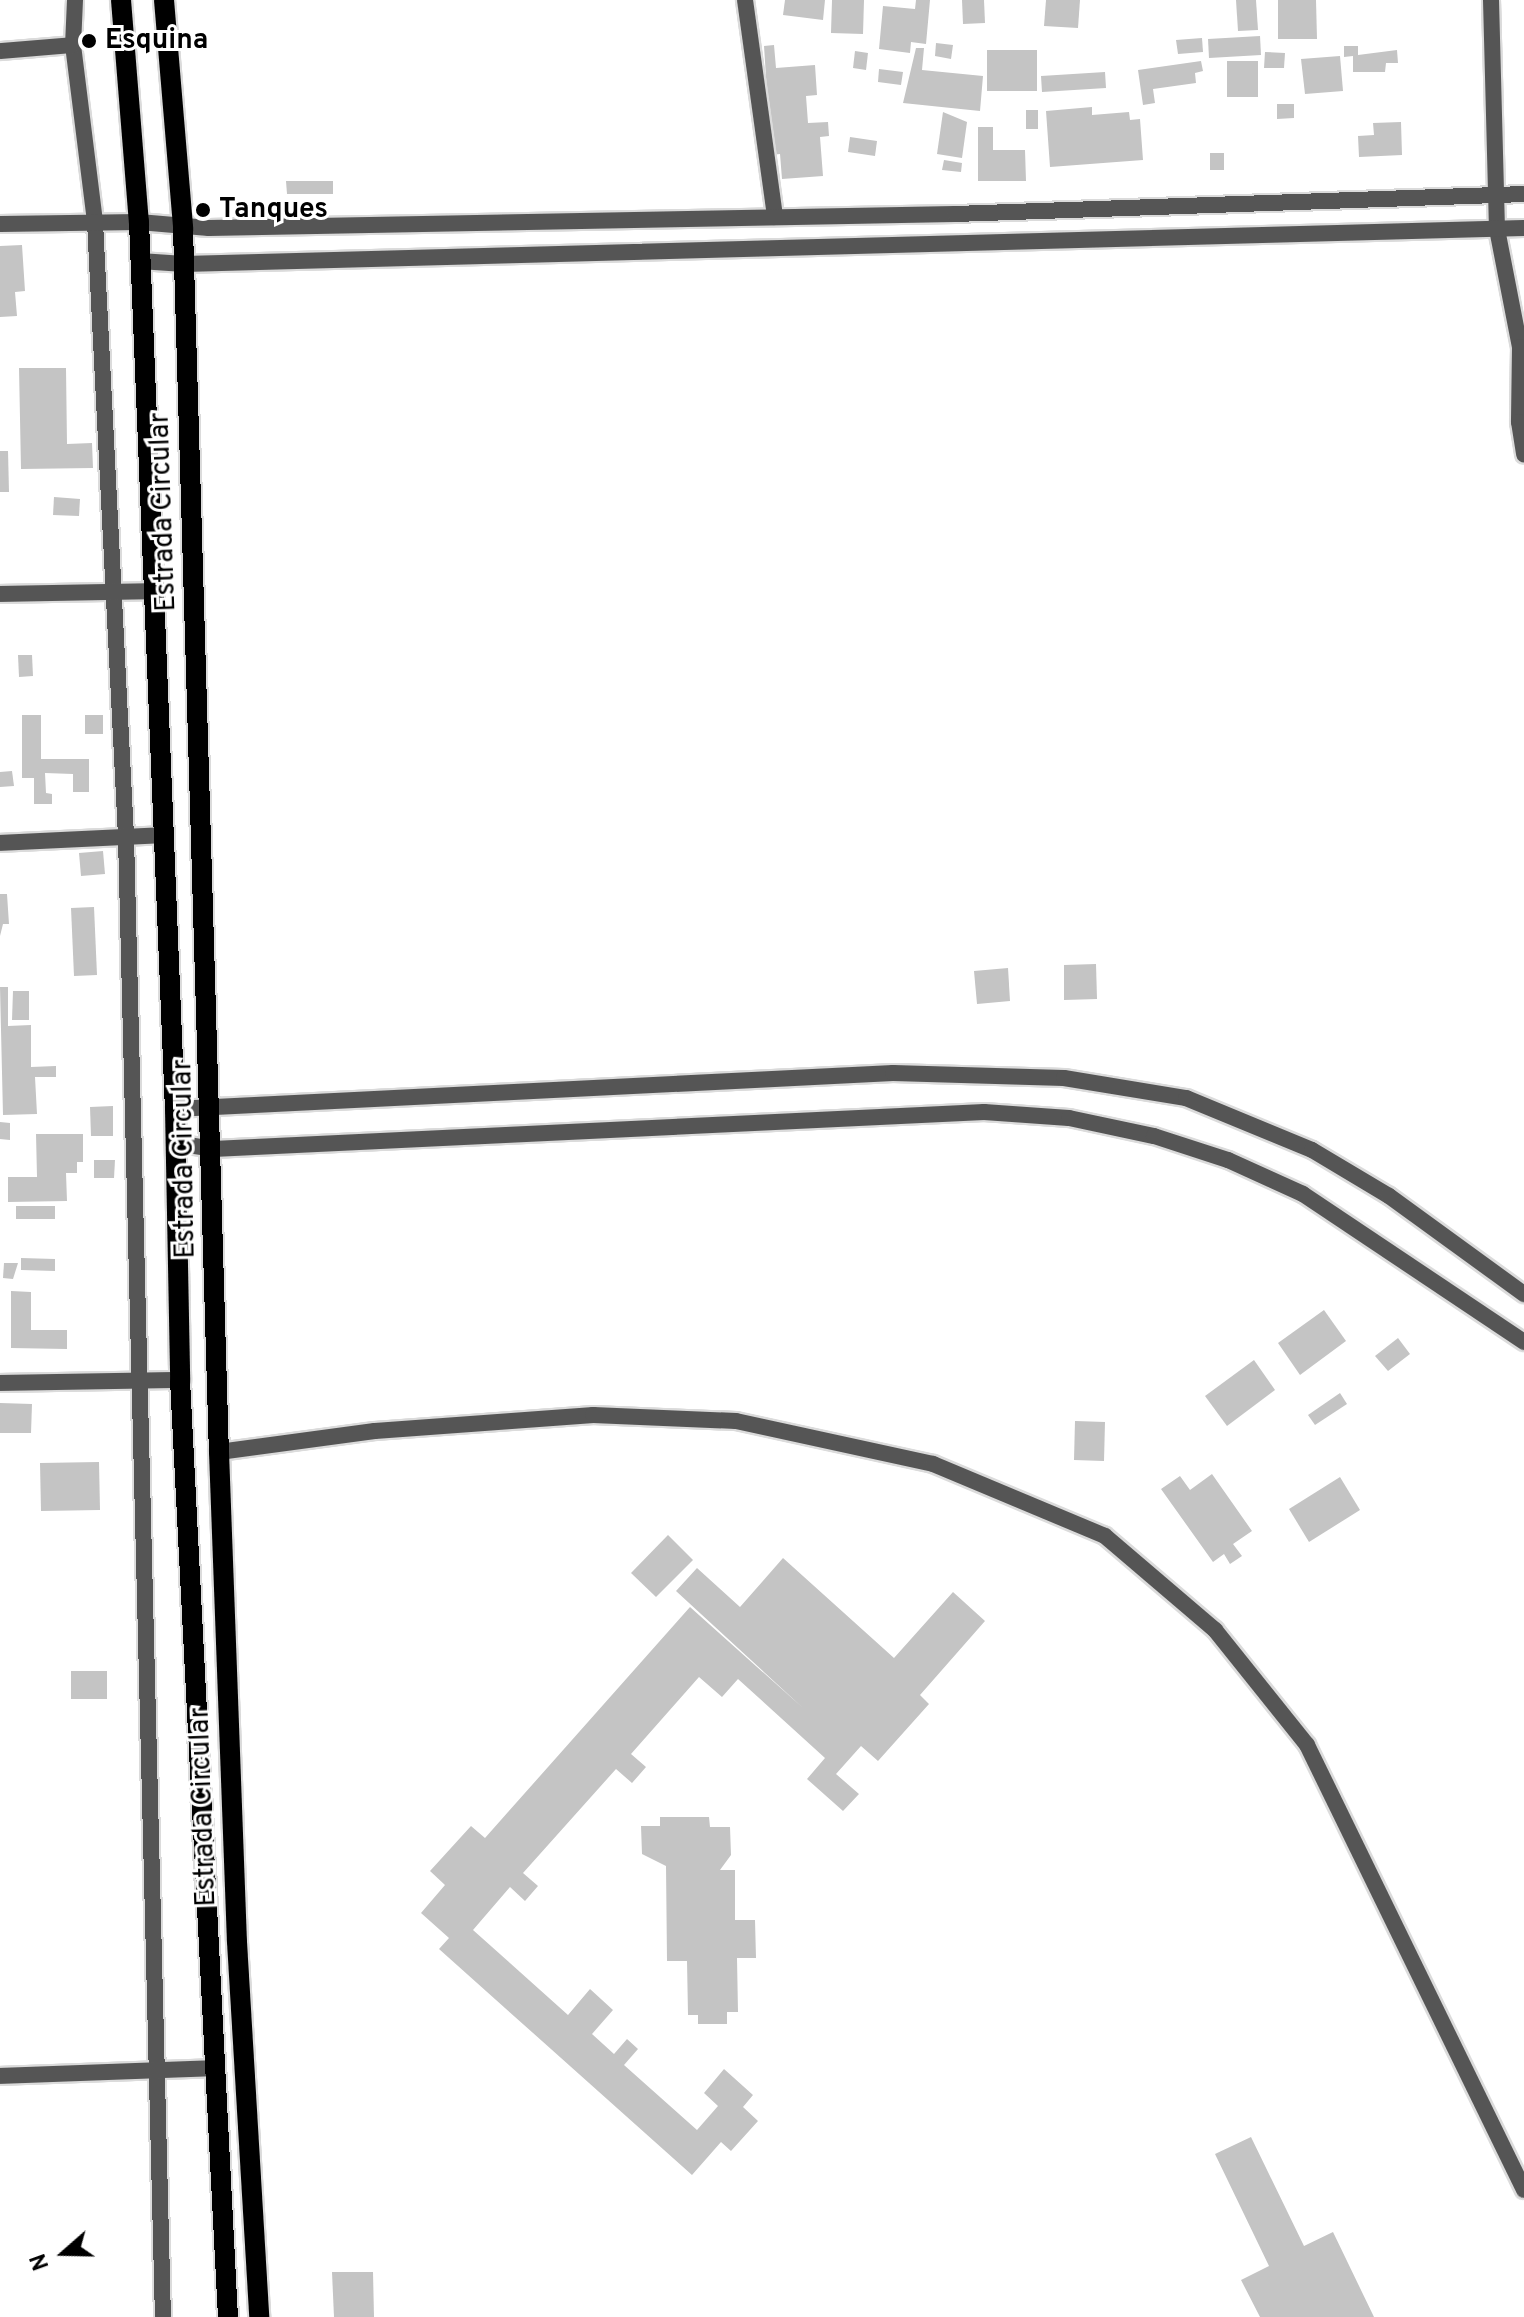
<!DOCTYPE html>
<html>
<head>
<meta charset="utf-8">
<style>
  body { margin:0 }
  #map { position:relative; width:1524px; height:2317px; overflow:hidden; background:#fff; font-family:Overpass,sans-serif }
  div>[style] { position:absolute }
  .building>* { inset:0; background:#c4c4c4 }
  .roads { filter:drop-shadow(2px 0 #dbdbdb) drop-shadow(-2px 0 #dbdbdb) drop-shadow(0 2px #dbdbdb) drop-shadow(0 -2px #dbdbdb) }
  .minor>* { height:16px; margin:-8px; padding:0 8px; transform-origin:8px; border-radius:8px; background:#555 }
  .primary>* { height:20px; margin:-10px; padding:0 10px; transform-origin:10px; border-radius:10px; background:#000 }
  .dots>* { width:22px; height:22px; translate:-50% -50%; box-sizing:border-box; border:4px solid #fff; border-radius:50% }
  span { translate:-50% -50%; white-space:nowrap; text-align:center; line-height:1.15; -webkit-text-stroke:6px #fff; paint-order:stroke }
  .poi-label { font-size:28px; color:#000; font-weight:700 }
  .left { translate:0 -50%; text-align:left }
  .street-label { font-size:28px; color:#000 }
  .north { position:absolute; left:24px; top:2213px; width:80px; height:80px; -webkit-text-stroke:6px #fff; paint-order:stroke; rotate:250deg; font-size:22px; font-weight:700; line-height:32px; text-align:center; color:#000 }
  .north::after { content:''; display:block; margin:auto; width:28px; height:36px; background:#000; clip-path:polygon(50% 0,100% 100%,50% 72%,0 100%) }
</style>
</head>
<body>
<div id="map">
  <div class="building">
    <i style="clip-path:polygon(785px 0,825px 0,823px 20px,783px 15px)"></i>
    <i style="clip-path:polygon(832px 0,864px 0,863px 34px,831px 33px)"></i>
    <i style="clip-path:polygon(916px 0,930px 0,926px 44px,911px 42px,910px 53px,879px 49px,883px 6px,915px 9px)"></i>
    <i style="clip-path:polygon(962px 0,984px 0,985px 23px,963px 24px)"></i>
    <i style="clip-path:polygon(1046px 0,1080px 0,1078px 28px,1044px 26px)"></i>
    <i style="clip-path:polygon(1236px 0,1256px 0,1258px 30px,1238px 31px)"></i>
    <i style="clip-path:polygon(1278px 0,1316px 0,1317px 39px,1278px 39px)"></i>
    <i style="clip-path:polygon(1260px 36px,1261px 55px,1209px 58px,1208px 39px)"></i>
    <i style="clip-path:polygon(1202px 38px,1203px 52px,1178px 54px,1176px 40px)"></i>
    <i style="clip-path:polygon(936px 43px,953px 45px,951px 59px,935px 56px)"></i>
    <i style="clip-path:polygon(774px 45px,776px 68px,815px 65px,817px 95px,806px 96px,808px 123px,828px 122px,829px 136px,820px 137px,823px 176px,782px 179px,780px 154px,771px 155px,764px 46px)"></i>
    <i style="clip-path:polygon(1344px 46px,1358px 46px,1358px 55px,1397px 50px,1398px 63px,1386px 63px,1385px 72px,1353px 72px,1353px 56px,1344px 57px)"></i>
    <i style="clip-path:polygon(916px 48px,924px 48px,922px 70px,983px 76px,980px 111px,903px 103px)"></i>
    <i style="clip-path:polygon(987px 50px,1037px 50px,1037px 91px,987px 91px)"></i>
    <i style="clip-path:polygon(855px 51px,868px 53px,866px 70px,853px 68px)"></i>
    <i style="clip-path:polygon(1265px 52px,1285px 53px,1284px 68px,1264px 68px)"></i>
    <i style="clip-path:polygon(1340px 56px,1343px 91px,1305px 94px,1301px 59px)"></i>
    <i style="clip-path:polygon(1201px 61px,1203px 71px,1195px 73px,1196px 83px,1153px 89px,1155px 103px,1143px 105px,1138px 70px)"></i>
    <i style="clip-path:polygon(1227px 61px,1258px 61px,1258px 97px,1227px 97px)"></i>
    <i style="clip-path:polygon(879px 69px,903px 72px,901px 85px,878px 82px)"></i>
    <i style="clip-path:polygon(1105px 72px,1106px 88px,1042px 92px,1041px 76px)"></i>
    <i style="clip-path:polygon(1277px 104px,1294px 104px,1294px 118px,1277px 119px)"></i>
    <i style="clip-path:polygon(1092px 107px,1092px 115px,1129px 112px,1130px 120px,1140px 119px,1143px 160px,1050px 167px,1046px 111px)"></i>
    <i style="clip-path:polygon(1026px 110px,1038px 110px,1038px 129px,1026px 129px)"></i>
    <i style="clip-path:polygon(943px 112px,967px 122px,962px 158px,937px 154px)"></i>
    <i style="clip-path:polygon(1401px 122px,1402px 155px,1359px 157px,1358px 136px,1374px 135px,1373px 123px)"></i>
    <i style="clip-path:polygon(978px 127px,993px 127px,993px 150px,1025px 150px,1026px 181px,978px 181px)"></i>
    <i style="clip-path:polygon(850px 137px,877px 141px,875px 156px,848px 152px)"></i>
    <i style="clip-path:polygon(1210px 153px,1224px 153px,1224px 170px,1210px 170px)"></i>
    <i style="clip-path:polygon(944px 160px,962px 163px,961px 172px,942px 170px)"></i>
    <i style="clip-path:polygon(286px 181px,333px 181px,333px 194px,287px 194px)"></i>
    <i style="clip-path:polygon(22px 245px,25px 291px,15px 292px,17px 316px,0 317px,0 246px)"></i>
    <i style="clip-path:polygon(19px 368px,66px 368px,67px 444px,92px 443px,93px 468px,21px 469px)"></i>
    <i style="clip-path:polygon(0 451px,8px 451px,9px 492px,0 492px)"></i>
    <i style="clip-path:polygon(54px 497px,80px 499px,79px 516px,53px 515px)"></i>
    <i style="clip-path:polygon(18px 655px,32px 655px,33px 676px,19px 677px)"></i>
    <i style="clip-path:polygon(22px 715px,41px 715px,41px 759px,89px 759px,89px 792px,73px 792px,73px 774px,45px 773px,46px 793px,52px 794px,52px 804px,34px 804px,34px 778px,22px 778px)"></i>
    <i style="clip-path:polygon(85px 715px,103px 715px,103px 734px,85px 734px)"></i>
    <i style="clip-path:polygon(12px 771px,14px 786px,0 787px,0 772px)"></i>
    <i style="clip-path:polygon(103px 851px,105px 874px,81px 876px,79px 853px)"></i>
    <i style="clip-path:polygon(0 894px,7px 894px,9px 924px,3px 924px,0 936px)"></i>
    <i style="clip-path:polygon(94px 907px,97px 975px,74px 976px,71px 908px)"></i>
    <i style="clip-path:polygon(1096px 964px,1097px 999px,1064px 1000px,1064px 965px)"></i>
    <i style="clip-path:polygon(1008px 968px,1010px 1001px,977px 1004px,974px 971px)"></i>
    <i style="clip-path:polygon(0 987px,8px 987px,8px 1026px,31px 1025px,31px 1067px,56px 1066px,56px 1077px,35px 1077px,37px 1114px,3px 1115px)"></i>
    <i style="clip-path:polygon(13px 991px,29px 991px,29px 1020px,12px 1020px)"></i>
    <i style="clip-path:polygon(113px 1106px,113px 1136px,91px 1136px,90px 1107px)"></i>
    <i style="clip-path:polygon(0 1122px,10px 1123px,10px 1140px,0 1139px)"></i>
    <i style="clip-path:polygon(36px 1134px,83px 1134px,83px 1162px,77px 1162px,77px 1173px,66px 1173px,67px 1201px,8px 1202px,8px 1177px,37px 1177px)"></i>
    <i style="clip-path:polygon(94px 1160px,115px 1160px,114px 1178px,94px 1178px)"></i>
    <i style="clip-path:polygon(16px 1206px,55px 1206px,55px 1219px,16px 1219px)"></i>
    <i style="clip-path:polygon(21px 1258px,55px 1259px,55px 1271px,21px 1270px)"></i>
    <i style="clip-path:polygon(4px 1263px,18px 1263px,13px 1279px,3px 1278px)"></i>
    <i style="clip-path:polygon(11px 1291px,31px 1292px,31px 1330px,67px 1330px,67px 1349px,11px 1348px)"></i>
    <i style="clip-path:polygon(1324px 1310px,1346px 1341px,1300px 1375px,1278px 1343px)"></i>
    <i style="clip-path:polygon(1398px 1338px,1410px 1354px,1388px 1371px,1375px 1356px)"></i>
    <i style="clip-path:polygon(1254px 1360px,1275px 1390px,1227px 1426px,1205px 1396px)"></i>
    <i style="clip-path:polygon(1340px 1393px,1347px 1404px,1315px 1425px,1308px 1415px)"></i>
    <i style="clip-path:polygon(0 1403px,32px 1404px,31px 1433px,0 1433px)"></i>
    <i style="clip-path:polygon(1075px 1421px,1105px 1422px,1104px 1461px,1074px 1460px)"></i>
    <i style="clip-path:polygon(99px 1462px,100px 1510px,41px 1511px,40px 1463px)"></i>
    <i style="clip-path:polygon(1212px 1474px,1252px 1531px,1233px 1544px,1242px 1556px,1230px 1564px,1224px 1554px,1213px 1562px,1161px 1489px,1180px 1476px,1190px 1490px)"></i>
    <i style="clip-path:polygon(1340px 1477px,1360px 1510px,1309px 1542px,1289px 1509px)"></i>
    <i style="clip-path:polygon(668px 1535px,693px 1560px,656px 1597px,631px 1573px)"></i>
    <i style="clip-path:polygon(783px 1558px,894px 1658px,953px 1592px,985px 1621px,920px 1695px,929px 1704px,878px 1761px,861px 1746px,836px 1774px,859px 1794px,843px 1811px,807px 1779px,825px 1758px,738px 1679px,722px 1697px,699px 1677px,631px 1754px,646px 1767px,632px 1783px,616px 1769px,523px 1873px,538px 1886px,525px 1901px,510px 1887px,473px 1930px,568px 2015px,590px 1989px,613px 2010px,592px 2034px,614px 2054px,627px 2039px,638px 2049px,624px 2065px,697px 2130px,718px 2106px,704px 2093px,724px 2069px,753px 2095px,743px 2107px,758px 2121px,731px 2151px,721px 2142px,692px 2175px,439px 1949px,449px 1938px,421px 1913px,445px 1885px,430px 1871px,471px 1826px,485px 1838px,690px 1607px,803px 1708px,676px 1591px,697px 1568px,740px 1607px)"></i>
    <i style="clip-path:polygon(71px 1671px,107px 1671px,107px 1699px,71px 1699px)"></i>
    <i style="clip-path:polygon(660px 1817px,709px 1817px,710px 1827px,730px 1827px,731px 1855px,720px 1870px,735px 1870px,735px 1920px,755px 1920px,756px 1958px,737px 1958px,738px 2012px,727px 2012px,727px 2024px,698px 2024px,698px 2015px,688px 2015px,687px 1961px,667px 1961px,666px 1866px,642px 1854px,641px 1826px,660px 1826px)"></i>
    <i style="clip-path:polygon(1251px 2137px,1304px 2246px,1333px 2232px,1374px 2317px,1260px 2317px,1241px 2280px,1269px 2266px,1215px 2154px)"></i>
    <i style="clip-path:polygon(332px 2272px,373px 2272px,374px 2317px,334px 2317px)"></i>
  </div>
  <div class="roads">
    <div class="minor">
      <i style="left:75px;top:0;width:45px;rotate:92.5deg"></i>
      <i style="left:73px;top:45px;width:178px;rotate:82.9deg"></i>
      <i style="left:95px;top:222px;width:616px;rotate:87.11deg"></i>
      <i style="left:126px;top:837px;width:1480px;rotate:88.57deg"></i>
      <i style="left:745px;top:0;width:219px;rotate:82.1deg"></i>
      <i style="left:1491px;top:0;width:229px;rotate:88.5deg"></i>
      <i style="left:1497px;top:229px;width:120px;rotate:79deg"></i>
      <i style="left:1520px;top:347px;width:75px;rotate:90.8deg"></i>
      <i style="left:1519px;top:422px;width:33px;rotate:81deg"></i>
      <i style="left:0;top:51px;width:73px;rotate:-4.7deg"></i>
      <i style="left:0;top:224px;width:139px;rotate:-0.8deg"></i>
      <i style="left:139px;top:222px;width:70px;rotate:4.9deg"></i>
      <i style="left:209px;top:228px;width:746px;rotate:-1.08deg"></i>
      <i style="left:955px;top:214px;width:569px;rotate:-2.01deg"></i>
      <i style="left:140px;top:261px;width:44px;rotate:3.9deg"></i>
      <i style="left:184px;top:264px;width:1340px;rotate:-1.54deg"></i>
      <i style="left:0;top:594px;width:153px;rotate:-1.1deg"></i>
      <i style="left:0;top:843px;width:163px;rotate:-2.8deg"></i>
      <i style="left:175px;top:1109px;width:719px;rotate:-2.87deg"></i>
      <i style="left:893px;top:1073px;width:171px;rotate:1.7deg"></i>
      <i style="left:1064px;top:1078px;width:124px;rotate:9.3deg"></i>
      <i style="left:1186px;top:1098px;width:136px;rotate:22.4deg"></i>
      <i style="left:1312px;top:1150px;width:90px;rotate:30.9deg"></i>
      <i style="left:1389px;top:1196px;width:167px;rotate:36deg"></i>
      <i style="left:176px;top:1143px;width:37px;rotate:9deg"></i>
      <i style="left:213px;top:1149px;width:772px;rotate:-2.75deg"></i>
      <i style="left:984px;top:1112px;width:85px;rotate:4deg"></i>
      <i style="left:1069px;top:1118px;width:87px;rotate:12deg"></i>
      <i style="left:1154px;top:1136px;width:78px;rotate:18deg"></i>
      <i style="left:1228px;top:1160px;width:82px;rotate:24.4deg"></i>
      <i style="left:1303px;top:1194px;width:266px;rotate:33.8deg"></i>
      <i style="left:0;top:1383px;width:180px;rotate:-1deg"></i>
      <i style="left:219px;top:1452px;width:157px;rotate:-7.7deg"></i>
      <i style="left:375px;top:1431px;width:219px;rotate:-4.2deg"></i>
      <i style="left:593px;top:1415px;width:143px;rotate:2.4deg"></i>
      <i style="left:736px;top:1421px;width:202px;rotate:12.3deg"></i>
      <i style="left:933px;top:1464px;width:186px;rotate:22.7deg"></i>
      <i style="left:1105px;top:1536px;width:145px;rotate:40.5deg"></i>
      <i style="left:1215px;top:1630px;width:147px;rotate:51.3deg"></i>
      <i style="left:1307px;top:1745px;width:495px;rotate:64deg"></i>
      <i style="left:0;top:2076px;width:217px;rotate:-2.1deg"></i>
    </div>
    <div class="primary">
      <i style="left:121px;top:0;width:223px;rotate:85.4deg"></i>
      <i style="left:139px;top:222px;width:888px;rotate:87.68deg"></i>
      <i style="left:175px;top:1109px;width:271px;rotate:88.9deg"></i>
      <i style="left:180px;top:1380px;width:938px;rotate:87.07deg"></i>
      <i style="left:164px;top:0;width:229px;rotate:85.2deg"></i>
      <i style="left:183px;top:228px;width:1225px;rotate:88.32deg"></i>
      <i style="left:219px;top:1452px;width:490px;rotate:87.9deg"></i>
      <i style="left:237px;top:1942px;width:376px;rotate:86.6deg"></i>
    </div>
  </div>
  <div class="dots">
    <i style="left:89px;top:41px;background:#000"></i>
    <i style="left:203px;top:210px;background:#000"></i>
  </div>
  <div class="poi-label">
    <span class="left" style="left:105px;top:41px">Esquina</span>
    <span class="left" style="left:219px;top:210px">Tanques</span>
  </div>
  <div class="street-label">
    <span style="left:164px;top:512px;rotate:-92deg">Estrada Circular</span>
    <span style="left:185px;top:1159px;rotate:-91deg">Estrada Circular</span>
    <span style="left:204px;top:1807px;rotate:-92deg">Estrada Circular</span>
  </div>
  <div class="north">N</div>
</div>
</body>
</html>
